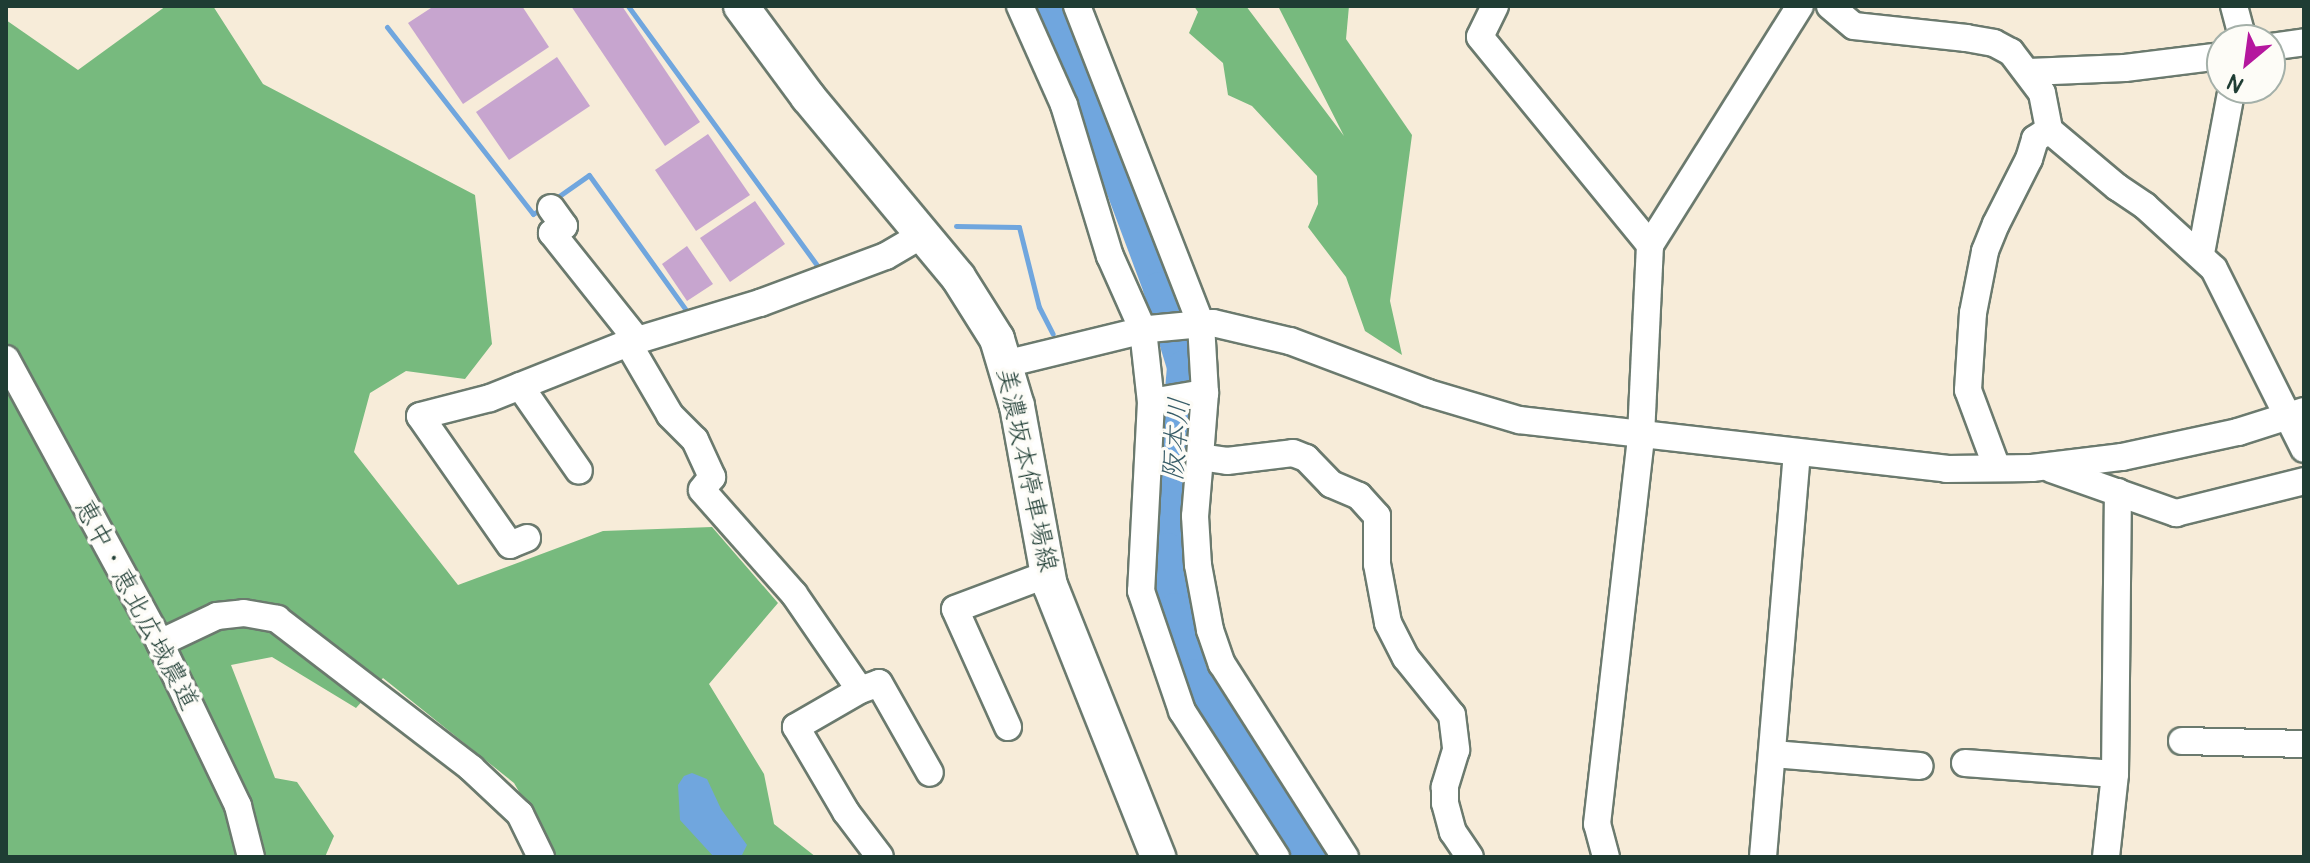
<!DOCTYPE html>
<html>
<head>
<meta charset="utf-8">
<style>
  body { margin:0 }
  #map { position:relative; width:2310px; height:863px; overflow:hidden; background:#f7ecd9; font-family:Pangolin,"Klee One",sans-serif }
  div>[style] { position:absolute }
  .forest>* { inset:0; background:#77ba7e }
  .water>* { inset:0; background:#70a6de }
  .stream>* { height:5px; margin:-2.5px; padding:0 2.5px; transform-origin:2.5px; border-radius:2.5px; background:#70a6de }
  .river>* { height:32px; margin:-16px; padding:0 16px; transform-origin:16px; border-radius:16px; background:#70a6de }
  .building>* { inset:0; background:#c7a5cf }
  .roads { filter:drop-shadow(2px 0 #6b7a6e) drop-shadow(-2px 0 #6b7a6e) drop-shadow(0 2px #6b7a6e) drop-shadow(0 -2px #6b7a6e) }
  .minor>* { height:26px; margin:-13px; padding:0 13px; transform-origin:13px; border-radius:13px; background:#fff }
  .major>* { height:34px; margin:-17px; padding:0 17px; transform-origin:17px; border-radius:17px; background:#fff }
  span { translate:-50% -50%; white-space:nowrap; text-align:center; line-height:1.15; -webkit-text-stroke:7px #fdfcf7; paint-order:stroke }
  .street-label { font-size:26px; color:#1f3d34 }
  .water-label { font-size:28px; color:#375c67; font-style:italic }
  .frame { position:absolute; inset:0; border:8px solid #1f3d34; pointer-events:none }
  .north { position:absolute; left:2206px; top:24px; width:80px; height:80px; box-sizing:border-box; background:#fdfcf7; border:2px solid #a4b0a9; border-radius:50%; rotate:209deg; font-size:22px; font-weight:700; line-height:32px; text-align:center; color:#1f3d34 }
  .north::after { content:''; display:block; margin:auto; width:28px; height:36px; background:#b5179e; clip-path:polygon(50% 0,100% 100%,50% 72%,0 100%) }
</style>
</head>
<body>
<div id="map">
  <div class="forest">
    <i style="clip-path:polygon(166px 6px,213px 6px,263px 84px,475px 195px,492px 344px,465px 379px,406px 371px,370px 393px,354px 452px,458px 585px,603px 531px,712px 527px,778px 603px,709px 684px,764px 774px,774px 824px,816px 857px,557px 857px,514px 783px,383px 678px,356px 708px,272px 657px,231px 665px,275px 778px,297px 782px,334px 836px,325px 857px,6px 857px,6px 20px,78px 70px)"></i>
    <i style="clip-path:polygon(1194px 6px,1246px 6px,1344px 136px,1278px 6px,1349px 6px,1346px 39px,1412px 135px,1390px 301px,1402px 355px,1365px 331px,1346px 277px,1308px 227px,1318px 204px,1317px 176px,1252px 106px,1228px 95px,1223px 63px,1189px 33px,1198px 12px)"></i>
  </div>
  <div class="water">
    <i style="clip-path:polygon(692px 773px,707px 779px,721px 809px,747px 845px,741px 857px,714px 857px,680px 820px,678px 785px,684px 776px)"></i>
  </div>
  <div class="stream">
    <i style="left:628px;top:6px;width:326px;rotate:53.9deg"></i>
    <i style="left:387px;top:27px;width:237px;rotate:52deg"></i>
    <i style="left:533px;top:214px;width:13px;rotate:-32deg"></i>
    <i style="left:552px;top:201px;width:45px;rotate:-35.1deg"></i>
    <i style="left:589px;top:175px;width:171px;rotate:54.3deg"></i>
    <i style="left:956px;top:226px;width:63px;rotate:0.9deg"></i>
    <i style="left:1019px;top:227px;width:82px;rotate:76deg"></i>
    <i style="left:1039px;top:307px;width:30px;rotate:63deg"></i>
  </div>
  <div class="river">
    <i style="left:1050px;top:6px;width:42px;rotate:64.7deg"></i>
    <i style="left:1068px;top:44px;width:260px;rotate:69.5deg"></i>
    <i style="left:1159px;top:288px;width:83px;rotate:73.1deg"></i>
    <i style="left:1183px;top:367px;width:183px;rotate:95deg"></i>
    <i style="left:1167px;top:549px;width:61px;rotate:82.4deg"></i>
    <i style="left:1175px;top:609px;width:68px;rotate:75.6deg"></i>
    <i style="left:1192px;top:675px;width:217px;rotate:56.8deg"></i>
  </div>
  <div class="building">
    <i style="clip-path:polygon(434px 6px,522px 6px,549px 47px,463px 104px,408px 23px)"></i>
    <i style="clip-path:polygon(571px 6px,622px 6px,700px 122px,665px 146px)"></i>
    <i style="clip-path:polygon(557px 57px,590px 106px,509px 160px,476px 112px)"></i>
    <i style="clip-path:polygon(708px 134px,750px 195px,696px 231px,655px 170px)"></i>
    <i style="clip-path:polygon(755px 201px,785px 244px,730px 282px,700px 238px)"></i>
    <i style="clip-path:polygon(687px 246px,713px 284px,687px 301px,662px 264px)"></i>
  </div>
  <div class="roads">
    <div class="minor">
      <i style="left:1020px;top:6px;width:108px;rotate:66deg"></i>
      <i style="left:1064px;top:105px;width:158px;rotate:73.1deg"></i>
      <i style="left:1110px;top:256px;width:81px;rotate:66deg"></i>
      <i style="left:1143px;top:330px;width:72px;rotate:83.7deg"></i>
      <i style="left:1151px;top:402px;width:189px;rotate:93deg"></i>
      <i style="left:1141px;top:591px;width:127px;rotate:71.1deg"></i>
      <i style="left:1182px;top:711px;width:174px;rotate:57.2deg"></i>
      <i style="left:1077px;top:6px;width:341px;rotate:68.7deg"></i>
      <i style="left:1201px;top:324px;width:69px;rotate:86.7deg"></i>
      <i style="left:1205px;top:393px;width:64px;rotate:94.5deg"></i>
      <i style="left:1200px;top:457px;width:27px;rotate:8deg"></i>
      <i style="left:1227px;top:461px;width:66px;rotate:-6.9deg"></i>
      <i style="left:1293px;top:453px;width:14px;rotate:21deg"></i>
      <i style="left:1306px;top:458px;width:36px;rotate:46deg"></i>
      <i style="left:1331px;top:484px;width:30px;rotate:23deg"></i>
      <i style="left:1359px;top:496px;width:27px;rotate:48deg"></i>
      <i style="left:1377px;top:516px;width:48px;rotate:90deg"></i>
      <i style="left:1377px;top:564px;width:60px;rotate:79.4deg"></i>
      <i style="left:1388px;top:623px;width:39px;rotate:63deg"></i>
      <i style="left:1406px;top:658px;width:73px;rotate:51.1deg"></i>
      <i style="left:1452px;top:715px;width:35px;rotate:83deg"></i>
      <i style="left:1456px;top:750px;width:39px;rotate:107deg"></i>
      <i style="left:1445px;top:787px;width:16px;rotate:90deg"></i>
      <i style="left:1445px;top:803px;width:30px;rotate:75deg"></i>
      <i style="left:1453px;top:832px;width:30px;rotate:56deg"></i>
      <i style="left:1495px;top:6px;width:34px;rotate:116deg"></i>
      <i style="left:1480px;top:37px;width:269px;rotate:50.7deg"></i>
      <i style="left:1830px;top:6px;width:31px;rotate:40deg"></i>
      <i style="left:1854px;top:26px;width:113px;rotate:6.1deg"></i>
      <i style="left:1966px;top:38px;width:28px;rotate:10deg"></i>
      <i style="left:1994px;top:43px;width:19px;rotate:28deg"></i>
      <i style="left:2011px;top:52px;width:51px;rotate:52.9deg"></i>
      <i style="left:2042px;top:93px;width:38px;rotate:79deg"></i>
      <i style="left:2049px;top:130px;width:89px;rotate:40deg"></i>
      <i style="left:2117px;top:187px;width:34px;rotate:34deg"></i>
      <i style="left:2145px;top:206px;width:93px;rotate:42.4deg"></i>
      <i style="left:2214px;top:269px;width:201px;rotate:63.4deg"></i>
      <i style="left:2234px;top:6px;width:35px;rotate:75deg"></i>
      <i style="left:2270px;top:47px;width:34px;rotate:-8deg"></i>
      <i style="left:2029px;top:72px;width:96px;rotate:-2.4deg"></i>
      <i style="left:2125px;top:68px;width:98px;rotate:-7.1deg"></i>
      <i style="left:551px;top:208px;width:22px;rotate:54deg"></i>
      <i style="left:564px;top:226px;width:14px;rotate:150deg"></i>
      <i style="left:552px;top:233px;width:137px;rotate:51.5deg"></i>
      <i style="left:2201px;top:253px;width:168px;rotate:-79.4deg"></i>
      <i style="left:628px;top:343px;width:83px;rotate:59.7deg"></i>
      <i style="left:670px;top:415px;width:35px;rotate:45deg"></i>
      <i style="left:695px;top:440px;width:41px;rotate:65.3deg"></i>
      <i style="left:712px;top:477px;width:16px;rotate:128deg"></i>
      <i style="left:702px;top:490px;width:139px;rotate:48.5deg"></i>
      <i style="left:794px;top:594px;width:116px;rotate:55.5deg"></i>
      <i style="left:860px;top:690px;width:74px;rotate:150deg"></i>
      <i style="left:796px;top:727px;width:99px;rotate:59.5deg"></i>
      <i style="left:846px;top:812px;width:56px;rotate:52.9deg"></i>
      <i style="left:6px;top:359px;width:323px;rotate:61.5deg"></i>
      <i style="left:160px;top:643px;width:181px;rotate:64.4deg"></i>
      <i style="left:238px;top:806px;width:53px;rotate:75.7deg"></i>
      <i style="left:1005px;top:364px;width:148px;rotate:-13.7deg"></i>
      <i style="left:1149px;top:329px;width:64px;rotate:-5.4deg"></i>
      <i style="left:1213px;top:323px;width:79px;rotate:13.2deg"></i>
      <i style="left:1290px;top:341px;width:147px;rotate:20.6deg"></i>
      <i style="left:1428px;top:393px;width:95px;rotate:16.5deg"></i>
      <i style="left:1519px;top:420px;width:430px;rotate:6.5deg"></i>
      <i style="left:1946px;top:469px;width:86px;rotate:-0.7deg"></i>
      <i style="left:2032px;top:468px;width:91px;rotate:-7deg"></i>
      <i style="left:2122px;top:457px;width:119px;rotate:-12.2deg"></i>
      <i style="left:2238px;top:432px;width:69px;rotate:-17.7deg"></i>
      <i style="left:520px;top:386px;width:103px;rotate:55.2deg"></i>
      <i style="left:1151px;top:402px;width:55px;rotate:-9.5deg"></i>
      <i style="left:1200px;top:457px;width:59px;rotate:94.8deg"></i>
      <i style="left:1195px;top:516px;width:49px;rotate:86.5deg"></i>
      <i style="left:1198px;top:565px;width:66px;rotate:79.5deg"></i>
      <i style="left:1210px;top:630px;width:36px;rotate:71deg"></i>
      <i style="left:1222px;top:664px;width:229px;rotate:57.5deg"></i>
      <i style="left:1997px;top:468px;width:83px;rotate:-110.4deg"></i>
      <i style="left:1968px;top:390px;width:77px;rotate:-86.3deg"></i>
      <i style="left:1973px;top:313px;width:63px;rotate:-79deg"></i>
      <i style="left:1985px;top:251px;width:29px;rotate:-68deg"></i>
      <i style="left:1996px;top:224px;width:73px;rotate:-63.1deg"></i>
      <i style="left:2029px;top:159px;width:21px;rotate:-73deg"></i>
      <i style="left:2035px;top:139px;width:17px;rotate:-33deg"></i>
      <i style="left:2051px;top:469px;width:133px;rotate:19.4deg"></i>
      <i style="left:2176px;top:513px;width:132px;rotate:-14deg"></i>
      <i style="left:527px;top:538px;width:18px;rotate:158deg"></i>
      <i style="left:510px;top:545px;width:157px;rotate:-124.9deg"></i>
      <i style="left:420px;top:416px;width:72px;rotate:-14.4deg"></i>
      <i style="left:490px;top:398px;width:149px;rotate:-21.7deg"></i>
      <i style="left:628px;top:343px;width:138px;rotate:-16.9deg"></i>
      <i style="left:760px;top:303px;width:134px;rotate:-20.5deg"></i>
      <i style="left:886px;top:256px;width:42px;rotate:-30.3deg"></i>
      <i style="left:160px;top:643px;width:63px;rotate:-25.3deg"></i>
      <i style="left:217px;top:616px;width:27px;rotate:-6deg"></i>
      <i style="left:244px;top:613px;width:34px;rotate:10deg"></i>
      <i style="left:277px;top:619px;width:245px;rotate:37.5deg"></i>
      <i style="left:471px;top:768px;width:67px;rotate:43.2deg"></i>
      <i style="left:520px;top:814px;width:48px;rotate:64deg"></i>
      <i style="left:860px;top:690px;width:20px;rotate:-20deg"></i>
      <i style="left:879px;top:683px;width:103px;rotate:60.5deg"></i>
      <i style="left:1008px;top:727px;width:129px;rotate:-114.2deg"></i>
      <i style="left:955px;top:609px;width:99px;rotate:-20.6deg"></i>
      <i style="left:2182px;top:741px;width:122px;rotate:1.4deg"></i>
      <i style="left:1773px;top:754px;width:147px;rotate:4.7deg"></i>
      <i style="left:1965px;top:763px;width:150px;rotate:4.2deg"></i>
      <i style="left:1606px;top:857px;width:34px;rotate:-105deg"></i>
      <i style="left:1597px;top:824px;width:390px;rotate:-83.5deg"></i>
      <i style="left:1641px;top:436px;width:191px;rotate:-87.3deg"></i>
      <i style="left:1650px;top:245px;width:282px;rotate:-57.9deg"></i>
      <i style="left:1763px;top:857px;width:404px;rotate:-85.2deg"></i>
      <i style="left:2106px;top:857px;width:83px;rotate:-83.8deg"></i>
      <i style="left:2115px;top:774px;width:282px;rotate:-89.4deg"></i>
    </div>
    <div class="major">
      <i style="left:741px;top:6px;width:113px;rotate:53.6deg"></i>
      <i style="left:808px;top:97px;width:234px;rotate:50.2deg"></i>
      <i style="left:958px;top:277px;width:73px;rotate:57.8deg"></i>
      <i style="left:997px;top:339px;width:70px;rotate:73.4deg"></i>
      <i style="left:1017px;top:406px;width:182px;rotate:79.6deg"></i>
      <i style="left:1050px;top:585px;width:293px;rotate:68.3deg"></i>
    </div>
  </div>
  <div class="street-label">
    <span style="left:1026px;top:470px;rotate:78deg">美濃坂本停車場線</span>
    <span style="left:136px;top:605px;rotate:62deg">恵中・恵北広域農道</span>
  </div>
  <div class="water-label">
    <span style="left:1177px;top:439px;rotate:-85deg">阪本川</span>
  </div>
  <div class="frame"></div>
  <div class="north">N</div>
</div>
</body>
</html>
